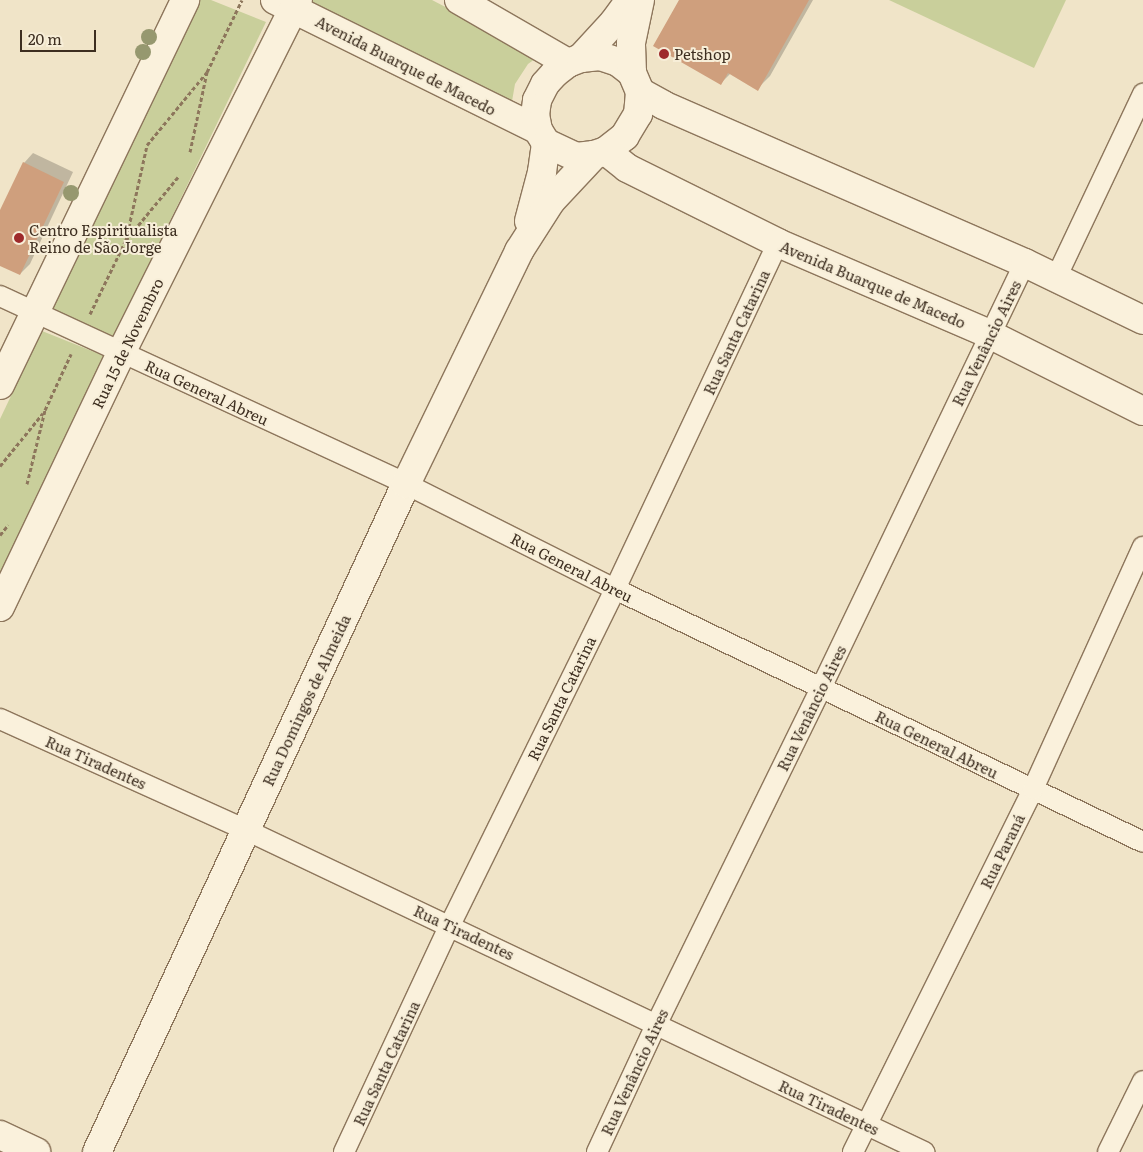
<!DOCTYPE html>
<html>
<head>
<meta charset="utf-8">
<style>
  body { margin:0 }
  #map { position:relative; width:1143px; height:1152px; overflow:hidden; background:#f0e4c8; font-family:Literata,serif }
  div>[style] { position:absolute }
  .green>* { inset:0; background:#c9cf9b }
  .shadow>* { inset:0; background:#0003 }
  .building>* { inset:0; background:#cf9f7d }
  .path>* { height:3px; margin-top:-1.5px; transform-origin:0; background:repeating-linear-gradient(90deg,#8d765c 0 4px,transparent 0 6.5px) }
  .roads { filter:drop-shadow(1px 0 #8d765c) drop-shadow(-1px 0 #8d765c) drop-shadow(0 1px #8d765c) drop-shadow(0 -1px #8d765c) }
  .street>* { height:20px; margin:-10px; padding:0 10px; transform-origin:10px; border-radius:10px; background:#faf1dc }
  .secondary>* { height:28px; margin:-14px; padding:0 14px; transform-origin:14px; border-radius:14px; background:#faf1dc }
  .trees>* { width:16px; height:16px; margin:-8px; border-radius:50%; background:#96986f }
  .dots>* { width:14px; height:14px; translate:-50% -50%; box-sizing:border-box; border:2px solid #f7eed8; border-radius:50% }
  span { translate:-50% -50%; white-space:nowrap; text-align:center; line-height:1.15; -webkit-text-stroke:4px #f7eed8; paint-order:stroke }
  .poi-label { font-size:15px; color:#3d2e20 }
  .left { translate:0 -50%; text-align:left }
  .street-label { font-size:15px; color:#3d2e20 }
  .scale { position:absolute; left:20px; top:30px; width:76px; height:22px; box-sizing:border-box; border:2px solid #3d2e20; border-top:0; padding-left:6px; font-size:15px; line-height:18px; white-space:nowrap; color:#3d2e20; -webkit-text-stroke:4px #f7eed8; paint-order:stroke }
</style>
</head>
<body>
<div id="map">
  <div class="green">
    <i style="clip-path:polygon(198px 0,211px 0,266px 22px,114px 337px,52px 310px)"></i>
    <i style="clip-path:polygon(308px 0,432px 0,539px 56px,528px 64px,515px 84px,511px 107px,305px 7px)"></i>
    <i style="clip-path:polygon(889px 0,1066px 0,1034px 68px)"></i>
    <i style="clip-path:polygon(42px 331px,107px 357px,0 580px,0 419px)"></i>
  </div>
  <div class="shadow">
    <i style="clip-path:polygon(681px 0,813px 0,770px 76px,757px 89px,731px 73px,721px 83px)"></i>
    <i style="clip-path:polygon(33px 153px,73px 172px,30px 264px,20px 274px,0 264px,0 213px,24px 163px)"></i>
  </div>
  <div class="building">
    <i style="clip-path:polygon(679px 0,809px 0,758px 91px,728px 73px,721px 85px,653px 46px)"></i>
    <i style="clip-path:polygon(23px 162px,64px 182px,20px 275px,0 266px,0 210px)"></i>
  </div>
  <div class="path">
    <i style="left:190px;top:152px;width:82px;rotate:-78deg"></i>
    <i style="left:178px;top:177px;width:82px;rotate:129.5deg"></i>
    <i style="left:126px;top:240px;width:97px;rotate:-77.5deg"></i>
    <i style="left:147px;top:145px;width:94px;rotate:-50.6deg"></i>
    <i style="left:207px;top:72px;width:80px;rotate:-64.1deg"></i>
    <i style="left:90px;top:314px;width:82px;rotate:-64.1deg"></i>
    <i style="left:0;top:466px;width:68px;rotate:-50.9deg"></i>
    <i style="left:27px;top:484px;width:76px;rotate:-76.3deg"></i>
    <i style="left:45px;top:410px;width:62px;rotate:-65.1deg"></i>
    <i style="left:0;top:535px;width:13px;rotate:-51deg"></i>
  </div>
  <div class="roads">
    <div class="street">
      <i style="left:1056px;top:278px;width:204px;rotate:-64.7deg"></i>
      <i style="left:0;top:296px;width:447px;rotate:24.8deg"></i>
      <i style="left:406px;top:484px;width:234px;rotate:26.7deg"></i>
      <i style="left:615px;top:589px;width:585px;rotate:25.6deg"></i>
      <i style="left:0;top:719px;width:270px;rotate:24.3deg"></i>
      <i style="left:246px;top:830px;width:751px;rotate:25.4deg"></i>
      <i style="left:344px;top:1152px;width:251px;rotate:-65deg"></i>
      <i style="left:450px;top:925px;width:374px;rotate:-63.8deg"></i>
      <i style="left:615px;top:589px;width:382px;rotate:-64.8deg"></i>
      <i style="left:597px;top:1152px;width:140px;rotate:-65.1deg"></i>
      <i style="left:656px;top:1025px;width:375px;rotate:-63.9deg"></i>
      <i style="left:821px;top:688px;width:471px;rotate:-64.4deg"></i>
      <i style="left:853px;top:1152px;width:405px;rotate:-63.6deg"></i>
      <i style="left:1033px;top:789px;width:266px;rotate:-65.6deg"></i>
      <i style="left:1108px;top:1152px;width:79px;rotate:-63.8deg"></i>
    </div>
    <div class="secondary">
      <i style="left:275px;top:0;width:293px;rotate:26.3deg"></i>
      <i style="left:459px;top:0;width:126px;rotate:30deg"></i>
      <i style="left:600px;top:56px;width:19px;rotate:18deg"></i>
      <i style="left:618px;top:62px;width:18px;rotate:38deg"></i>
      <i style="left:632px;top:73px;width:21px;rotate:67deg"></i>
      <i style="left:640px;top:92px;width:22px;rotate:95deg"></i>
      <i style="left:638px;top:114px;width:26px;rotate:121deg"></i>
      <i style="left:625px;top:136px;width:24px;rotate:142deg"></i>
      <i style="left:606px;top:151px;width:13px;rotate:162deg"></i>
      <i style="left:594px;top:155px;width:18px;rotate:174deg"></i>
      <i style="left:576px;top:157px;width:33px;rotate:-155deg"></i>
      <i style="left:546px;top:143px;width:15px;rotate:-122deg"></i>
      <i style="left:538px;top:130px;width:15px;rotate:-101deg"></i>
      <i style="left:535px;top:115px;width:15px;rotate:-82deg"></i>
      <i style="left:537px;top:100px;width:18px;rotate:-63deg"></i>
      <i style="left:545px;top:84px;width:15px;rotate:-48deg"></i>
      <i style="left:555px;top:73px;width:16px;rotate:-38deg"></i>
      <i style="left:568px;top:63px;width:14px;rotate:-21deg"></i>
      <i style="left:581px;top:58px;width:19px;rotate:-6deg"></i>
      <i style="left:581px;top:58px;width:49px;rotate:-47.5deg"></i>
      <i style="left:614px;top:22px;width:27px;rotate:-54deg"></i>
      <i style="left:632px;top:73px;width:30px;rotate:-92deg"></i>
      <i style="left:631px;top:43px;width:44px;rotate:-78.2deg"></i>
      <i style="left:640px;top:92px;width:26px;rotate:29deg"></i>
      <i style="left:663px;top:105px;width:395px;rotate:23.6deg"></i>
      <i style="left:1025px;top:263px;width:131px;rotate:25.8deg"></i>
      <i style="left:606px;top:151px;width:27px;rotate:39deg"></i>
      <i style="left:627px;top:168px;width:169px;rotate:26.4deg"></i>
      <i style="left:778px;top:243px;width:230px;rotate:23.3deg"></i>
      <i style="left:989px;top:334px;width:172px;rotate:26.6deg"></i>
      <i style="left:529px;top:221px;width:51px;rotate:-75.1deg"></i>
      <i style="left:542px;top:172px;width:29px;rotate:-82deg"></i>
      <i style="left:0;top:385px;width:427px;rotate:-64.3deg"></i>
      <i style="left:0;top:607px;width:281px;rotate:-64.5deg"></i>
      <i style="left:121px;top:353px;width:395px;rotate:-63.4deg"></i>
      <i style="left:0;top:1135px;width:40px;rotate:25deg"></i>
      <i style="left:97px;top:1152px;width:736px;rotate:-65.18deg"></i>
      <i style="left:406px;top:484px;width:259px;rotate:-64.1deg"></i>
      <i style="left:519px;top:251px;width:59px;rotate:-57.4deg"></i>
      <i style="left:551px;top:201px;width:63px;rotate:-46.9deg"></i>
    </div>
  </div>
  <div class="trees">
    <i style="left:149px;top:37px"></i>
    <i style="left:143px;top:52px"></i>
    <i style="left:71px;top:193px"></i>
  </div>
  <div class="dots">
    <i style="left:664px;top:54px;background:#9e2a2b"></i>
    <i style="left:19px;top:238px;background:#9e2a2b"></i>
  </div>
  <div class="poi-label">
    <span class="left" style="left:674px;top:54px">Petshop</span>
    <span class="left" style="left:29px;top:238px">Centro Espiritualista<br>Reino de São Jorge</span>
  </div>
  <div class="street-label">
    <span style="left:406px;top:65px;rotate:27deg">Avenida Buarque de Macedo</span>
    <span style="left:873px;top:284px;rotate:23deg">Avenida Buarque de Macedo</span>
    <span style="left:736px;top:332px;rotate:-65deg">Rua Santa Catarina</span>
    <span style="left:127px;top:343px;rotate:-64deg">Rua 15 de Novembro</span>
    <span style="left:986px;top:343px;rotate:-64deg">Rua Venâncio Aires</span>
    <span style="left:207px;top:392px;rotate:25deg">Rua General Abreu</span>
    <span style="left:572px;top:567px;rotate:27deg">Rua General Abreu</span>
    <span style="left:561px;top:698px;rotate:-64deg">Rua Santa Catarina</span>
    <span style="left:306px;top:700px;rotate:-65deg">Rua Domingos de Almeida</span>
    <span style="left:811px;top:708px;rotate:-64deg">Rua Venâncio Aires</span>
    <span style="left:937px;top:744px;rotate:26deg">Rua General Abreu</span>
    <span style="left:96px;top:762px;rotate:24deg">Rua Tiradentes</span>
    <span style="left:1002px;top:851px;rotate:-64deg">Rua Paraná</span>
    <span style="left:464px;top:932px;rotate:25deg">Rua Tiradentes</span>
    <span style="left:386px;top:1063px;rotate:-65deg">Rua Santa Catarina</span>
    <span style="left:634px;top:1072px;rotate:-65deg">Rua Venâncio Aires</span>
    <span style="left:829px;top:1107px;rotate:25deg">Rua Tiradentes</span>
  </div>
  <div class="scale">20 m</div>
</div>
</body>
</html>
